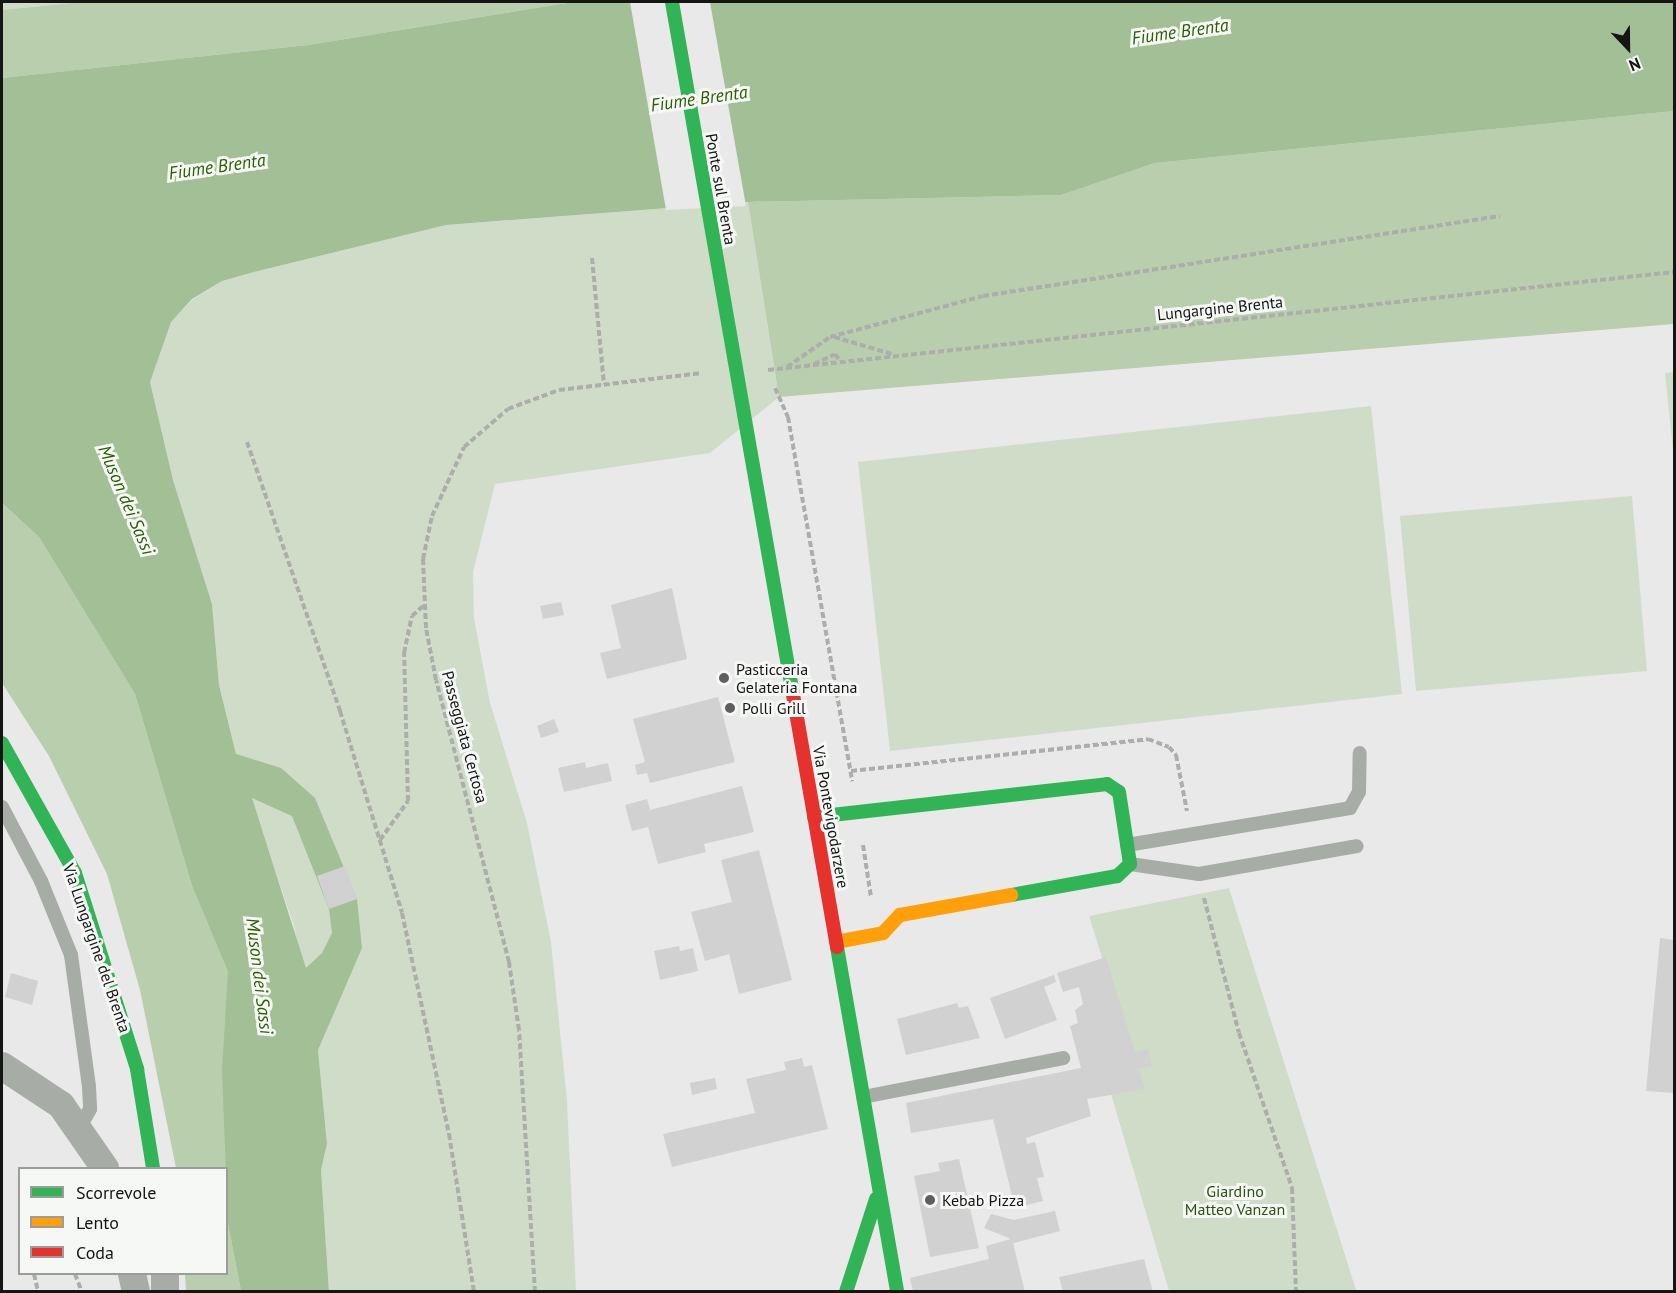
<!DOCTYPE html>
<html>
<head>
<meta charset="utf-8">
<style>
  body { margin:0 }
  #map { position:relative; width:1676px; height:1293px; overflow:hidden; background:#e8e9e8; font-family:"PT Sans",sans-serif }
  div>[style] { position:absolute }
  .green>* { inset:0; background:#cfddc8 }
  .forest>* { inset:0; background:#b8cead }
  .water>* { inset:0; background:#a2bf95 }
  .pier>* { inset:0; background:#e8e9e8 }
  .building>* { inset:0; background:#d0d1d0 }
  .path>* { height:4px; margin-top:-2px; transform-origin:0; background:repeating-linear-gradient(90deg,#abaeaa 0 6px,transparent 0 9px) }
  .lane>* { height:14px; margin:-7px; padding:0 7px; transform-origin:7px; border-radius:7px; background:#a7ada6 }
  .street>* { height:28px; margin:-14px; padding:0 14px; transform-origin:14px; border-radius:14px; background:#a7ada6 }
  .fast>* { height:14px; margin:-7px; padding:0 7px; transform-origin:7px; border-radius:7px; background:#30b455 }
  .slow>* { height:14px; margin:-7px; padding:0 7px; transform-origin:7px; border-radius:7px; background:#ff9f0a }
  .jam>* { height:14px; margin:-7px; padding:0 7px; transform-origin:7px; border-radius:7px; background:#e5322d }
  .dots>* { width:16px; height:16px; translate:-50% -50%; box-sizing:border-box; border:3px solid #f6f8f5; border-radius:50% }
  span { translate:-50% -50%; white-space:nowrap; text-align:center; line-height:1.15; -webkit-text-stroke:6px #f6f8f5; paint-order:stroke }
  .street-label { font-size:16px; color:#141514 }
  .poi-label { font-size:16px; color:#141514 }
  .left { translate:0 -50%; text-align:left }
  .park-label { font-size:16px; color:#2b5113 }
  .water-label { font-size:18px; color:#2c5d02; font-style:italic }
  .frame { position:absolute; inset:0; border:3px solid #141514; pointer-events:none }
  .legend { position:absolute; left:18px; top:1167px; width:210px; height:108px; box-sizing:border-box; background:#f6f8f5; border:2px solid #9c9d9b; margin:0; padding:8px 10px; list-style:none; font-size:18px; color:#141514 }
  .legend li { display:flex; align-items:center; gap:12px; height:30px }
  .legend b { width:30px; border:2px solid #9c9d9b }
  .north { position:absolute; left:1598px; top:18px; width:60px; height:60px; -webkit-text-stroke:4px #f6f8f5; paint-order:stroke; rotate:158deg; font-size:16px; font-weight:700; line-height:24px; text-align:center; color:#141514 }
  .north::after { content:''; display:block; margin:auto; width:21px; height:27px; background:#141514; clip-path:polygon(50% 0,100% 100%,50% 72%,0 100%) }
</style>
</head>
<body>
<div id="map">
  <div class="green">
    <i style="clip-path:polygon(2px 2px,82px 2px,2px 10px)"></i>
    <i style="clip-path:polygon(748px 202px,779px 397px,710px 453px,495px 484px,473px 572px,474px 618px,490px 703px,527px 823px,551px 942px,567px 1101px,576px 1291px,329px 1291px,321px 1170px,327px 1144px,318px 1050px,294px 926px,236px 754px,219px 685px,212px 604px,173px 480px,150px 382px,155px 356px,171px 322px,193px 299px,222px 281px,254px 272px,446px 225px)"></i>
    <i style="clip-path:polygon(1674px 372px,1674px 460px,1665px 373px)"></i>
    <i style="clip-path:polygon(1371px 406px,1402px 694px,890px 751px,858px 462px)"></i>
    <i style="clip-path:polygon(1632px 496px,1647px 671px,1416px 691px,1400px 516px)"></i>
    <i style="clip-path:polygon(1229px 888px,1356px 1290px,1362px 1291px,1169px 1291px,1109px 1087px,1140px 1079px,1089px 916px)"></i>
  </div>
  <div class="forest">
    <i style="clip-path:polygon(82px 2px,573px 2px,308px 45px,2px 78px,2px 10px)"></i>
    <i style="clip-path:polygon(1674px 111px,1674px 324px,779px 397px,748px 202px,1061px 195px,1155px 163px)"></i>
    <i style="clip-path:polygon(2px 503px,39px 537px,135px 694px,192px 886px,228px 972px,228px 1224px,241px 1291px,186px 1291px,185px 1274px,226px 1274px,226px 1168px,176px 1168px,140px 990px,107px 874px,49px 756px,2px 683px)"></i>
  </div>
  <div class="water">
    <i style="clip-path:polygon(evenodd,573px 2px,1674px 2px,1674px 111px,1155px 163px,1061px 195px,747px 202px,446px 225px,254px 272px,222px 281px,192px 299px,171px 322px,150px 382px,173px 480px,212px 604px,219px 685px,236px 754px,281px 768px,315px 798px,357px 899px,362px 948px,318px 1050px,327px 1144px,321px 1170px,329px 1292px,241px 1291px,228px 1224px,222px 1070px,228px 972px,192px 886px,135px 694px,39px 537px,2px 503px,2px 78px,308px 45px,573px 2px,252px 798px,292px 816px,329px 909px,332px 933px,322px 953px,306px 968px,252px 798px)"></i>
  </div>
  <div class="pier">
    <i style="clip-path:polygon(630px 2px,710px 2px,746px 206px,666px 210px)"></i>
  </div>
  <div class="building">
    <i style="clip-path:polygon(672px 588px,687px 659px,607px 679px,600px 653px,621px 648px,611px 605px)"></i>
    <i style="clip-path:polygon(561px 602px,564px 615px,543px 619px,540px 606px)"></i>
    <i style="clip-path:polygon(718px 697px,735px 762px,650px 783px,647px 773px,637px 775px,635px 765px,645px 762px,633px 719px)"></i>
    <i style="clip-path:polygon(554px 719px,559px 732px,541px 738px,537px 726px)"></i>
    <i style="clip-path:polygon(585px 762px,586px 768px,608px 763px,612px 781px,564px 792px,558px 768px)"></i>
    <i style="clip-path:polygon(742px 786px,754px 832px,704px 844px,706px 852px,658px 864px,648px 827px,632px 831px,625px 805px,647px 799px,650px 810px)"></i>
    <i style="clip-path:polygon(759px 850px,792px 980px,739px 994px,729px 954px,705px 961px,691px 912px,732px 902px,721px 860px)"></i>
    <i style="clip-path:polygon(345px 866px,357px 899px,329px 909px,317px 876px)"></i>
    <i style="clip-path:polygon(1660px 938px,1674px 940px,1674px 1093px,1646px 1091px)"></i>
    <i style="clip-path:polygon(679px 946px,680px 951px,693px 948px,698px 971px,660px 980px,654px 951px)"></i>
    <i style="clip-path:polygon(1106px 957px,1135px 1052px,1148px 1049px,1152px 1066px,1139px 1069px,1145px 1089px,1087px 1099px,1091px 1116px,1026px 1138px,1027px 1144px,1035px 1142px,1044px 1177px,1037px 1178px,1043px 1201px,1015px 1208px,993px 1119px,911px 1133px,906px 1103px,1081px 1068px,1070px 1026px,1078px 1023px,1075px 1010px,1083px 1004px,1079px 987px,1063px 992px,1057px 973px)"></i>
    <i style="clip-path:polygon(11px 973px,38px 981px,32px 1005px,5px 997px)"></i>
    <i style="clip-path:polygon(1054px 975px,1056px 982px,1044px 987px,1057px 1020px,1005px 1039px,990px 998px)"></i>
    <i style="clip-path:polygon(957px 1003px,959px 1008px,968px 1006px,980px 1038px,906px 1055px,897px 1019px)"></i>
    <i style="clip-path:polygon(802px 1058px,804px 1067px,812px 1065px,828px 1129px,672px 1167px,663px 1134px,755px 1113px,746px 1079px,786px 1070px,784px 1062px)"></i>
    <i style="clip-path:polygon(715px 1078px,717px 1089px,692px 1095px,690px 1083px)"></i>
    <i style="clip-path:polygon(959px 1159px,979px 1248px,930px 1257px,914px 1176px,940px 1171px,938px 1163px)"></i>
    <i style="clip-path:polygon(1055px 1211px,1060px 1231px,1013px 1243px,1025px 1292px,913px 1292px,910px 1278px,989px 1259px,986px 1246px,1011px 1239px,984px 1228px,991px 1214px,1014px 1220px)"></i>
    <i style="clip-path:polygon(1144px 1259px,1153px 1292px,1063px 1292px,1059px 1277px)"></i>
  </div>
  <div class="path">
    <i style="left:592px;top:258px;width:127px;rotate:84.6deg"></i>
    <i style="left:834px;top:337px;width:60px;rotate:16.3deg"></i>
    <i style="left:814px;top:364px;width:23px;rotate:-25deg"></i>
    <i style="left:835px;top:354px;width:9px;rotate:54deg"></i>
    <i style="left:787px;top:367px;width:52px;rotate:-34.9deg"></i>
    <i style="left:830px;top:337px;width:158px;rotate:-15deg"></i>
    <i style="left:983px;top:296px;width:523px;rotate:-8.8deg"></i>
    <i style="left:768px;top:370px;width:911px;rotate:-6.17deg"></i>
    <i style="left:775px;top:388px;width:32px;rotate:66deg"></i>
    <i style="left:788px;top:417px;width:370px;rotate:80deg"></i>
    <i style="left:247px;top:442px;width:285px;rotate:70.9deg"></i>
    <i style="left:340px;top:711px;width:211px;rotate:72.9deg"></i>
    <i style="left:402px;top:913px;width:226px;rotate:78deg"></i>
    <i style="left:449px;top:1134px;width:160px;rotate:81deg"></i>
    <i style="left:851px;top:771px;width:299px;rotate:-6.1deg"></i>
    <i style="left:1148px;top:739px;width:22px;rotate:21deg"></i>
    <i style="left:1169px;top:747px;width:11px;rotate:49deg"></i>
    <i style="left:1176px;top:755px;width:57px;rotate:78.9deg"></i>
    <i style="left:380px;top:840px;width:48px;rotate:-54.3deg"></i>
    <i style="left:408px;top:801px;width:148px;rotate:-91.5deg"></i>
    <i style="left:404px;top:653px;width:38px;rotate:-78deg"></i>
    <i style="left:412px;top:616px;width:15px;rotate:-42deg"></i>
    <i style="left:863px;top:845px;width:53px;rotate:81.3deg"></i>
    <i style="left:1204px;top:898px;width:139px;rotate:75.5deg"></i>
    <i style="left:1239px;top:1033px;width:164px;rotate:71.1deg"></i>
    <i style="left:1292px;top:1188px;width:104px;rotate:87.8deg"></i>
    <i style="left:34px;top:1274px;width:18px;rotate:77deg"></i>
    <i style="left:75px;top:1274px;width:19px;rotate:69deg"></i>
    <i style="left:535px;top:1292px;width:262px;rotate:-93.5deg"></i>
    <i style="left:519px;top:1030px;width:69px;rotate:-98.4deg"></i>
    <i style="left:509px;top:962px;width:291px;rotate:-104.5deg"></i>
    <i style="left:436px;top:680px;width:53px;rotate:-100.9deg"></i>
    <i style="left:426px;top:628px;width:69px;rotate:-92.5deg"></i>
    <i style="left:423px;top:559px;width:44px;rotate:-78.2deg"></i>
    <i style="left:432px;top:516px;width:76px;rotate:-65.1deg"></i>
    <i style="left:464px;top:447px;width:58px;rotate:-40.8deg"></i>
    <i style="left:508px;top:409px;width:54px;rotate:-20.4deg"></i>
    <i style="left:559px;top:390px;width:144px;rotate:-6.8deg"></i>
  </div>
  <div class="lane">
    <i style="left:2px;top:807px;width:84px;rotate:62.2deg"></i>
    <i style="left:41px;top:881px;width:80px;rotate:67.9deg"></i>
    <i style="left:71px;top:955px;width:133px;rotate:82.2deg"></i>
    <i style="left:89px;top:1087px;width:22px;rotate:87deg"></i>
    <i style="left:90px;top:1109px;width:21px;rotate:119deg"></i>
    <i style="left:1127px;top:845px;width:226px;rotate:-9.4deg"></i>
    <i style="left:1350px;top:808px;width:18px;rotate:-61deg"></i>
    <i style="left:1359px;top:792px;width:39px;rotate:-89deg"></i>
    <i style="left:1130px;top:864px;width:70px;rotate:8.2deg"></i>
    <i style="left:1199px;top:874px;width:160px;rotate:-10deg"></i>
    <i style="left:863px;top:1097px;width:204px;rotate:-11deg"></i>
  </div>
  <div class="street">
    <i style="left:2px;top:1066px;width:71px;rotate:33.5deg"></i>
    <i style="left:61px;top:1105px;width:77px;rotate:55.1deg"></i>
    <i style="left:132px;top:1274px;width:18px;rotate:77deg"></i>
    <i style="left:165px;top:1292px;width:18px;rotate:-90deg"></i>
  </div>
  <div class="fast">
    <i style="left:672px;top:2px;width:697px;rotate:80.09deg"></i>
    <i style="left:2px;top:743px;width:149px;rotate:60.7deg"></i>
    <i style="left:75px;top:873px;width:206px;rotate:72.4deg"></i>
    <i style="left:137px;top:1069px;width:100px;rotate:80.8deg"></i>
    <i style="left:814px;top:817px;width:295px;rotate:-6.4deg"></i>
    <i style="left:1107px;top:784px;width:14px;rotate:34deg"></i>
    <i style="left:1119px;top:792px;width:73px;rotate:81.3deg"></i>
    <i style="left:1130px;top:864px;width:18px;rotate:137deg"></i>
    <i style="left:1117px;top:876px;width:108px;rotate:169.8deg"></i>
    <i style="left:837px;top:947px;width:350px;rotate:80.1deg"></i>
    <i style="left:846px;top:1292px;width:98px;rotate:-72.1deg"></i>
  </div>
  <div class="slow">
    <i style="left:836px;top:942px;width:48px;rotate:-10.8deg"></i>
    <i style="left:883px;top:933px;width:25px;rotate:-47deg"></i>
    <i style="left:900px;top:915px;width:113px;rotate:-10.2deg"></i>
  </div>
  <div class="jam">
    <i style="left:792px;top:689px;width:262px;rotate:80.1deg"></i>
  </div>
  <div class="dots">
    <i style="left:724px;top:678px;background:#5e5f5e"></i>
    <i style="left:730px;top:708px;background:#5e5f5e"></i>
    <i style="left:930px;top:1200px;background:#5e5f5e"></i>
  </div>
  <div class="street-label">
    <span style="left:721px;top:189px;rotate:80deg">Ponte sul Brenta</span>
    <span style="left:1220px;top:308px;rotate:-6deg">Lungargine Brenta</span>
    <span style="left:465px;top:737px;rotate:75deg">Passeggiata Certosa</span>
    <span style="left:831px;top:817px;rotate:80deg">Via Pontevigodarzere</span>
    <span style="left:97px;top:948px;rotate:71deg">Via Lungargine del Brenta</span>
  </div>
  <div class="poi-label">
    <span class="left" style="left:736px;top:678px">Pasticceria<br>Gelateria Fontana</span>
    <span class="left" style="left:742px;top:708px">Polli Grill</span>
    <span class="left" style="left:942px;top:1200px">Kebab Pizza</span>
  </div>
  <div class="park-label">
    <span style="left:1235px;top:1200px">Giardino<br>Matteo Vanzan</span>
  </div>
  <div class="water-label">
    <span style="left:1180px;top:32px;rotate:-8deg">Fiume Brenta</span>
    <span style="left:699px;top:99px;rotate:-8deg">Fiume Brenta</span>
    <span style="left:217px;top:167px;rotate:-8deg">Fiume Brenta</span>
    <span style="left:126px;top:500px;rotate:67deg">Muson dei Sassi</span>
    <span style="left:259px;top:976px;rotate:83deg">Muson dei Sassi</span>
  </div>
  <div class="frame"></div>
  <ul class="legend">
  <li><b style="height:8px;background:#30b455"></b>Scorrevole</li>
  <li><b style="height:8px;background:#ff9f0a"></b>Lento</li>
  <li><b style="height:8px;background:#e5322d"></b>Coda</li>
  </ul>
  <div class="north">N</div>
</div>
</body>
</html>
